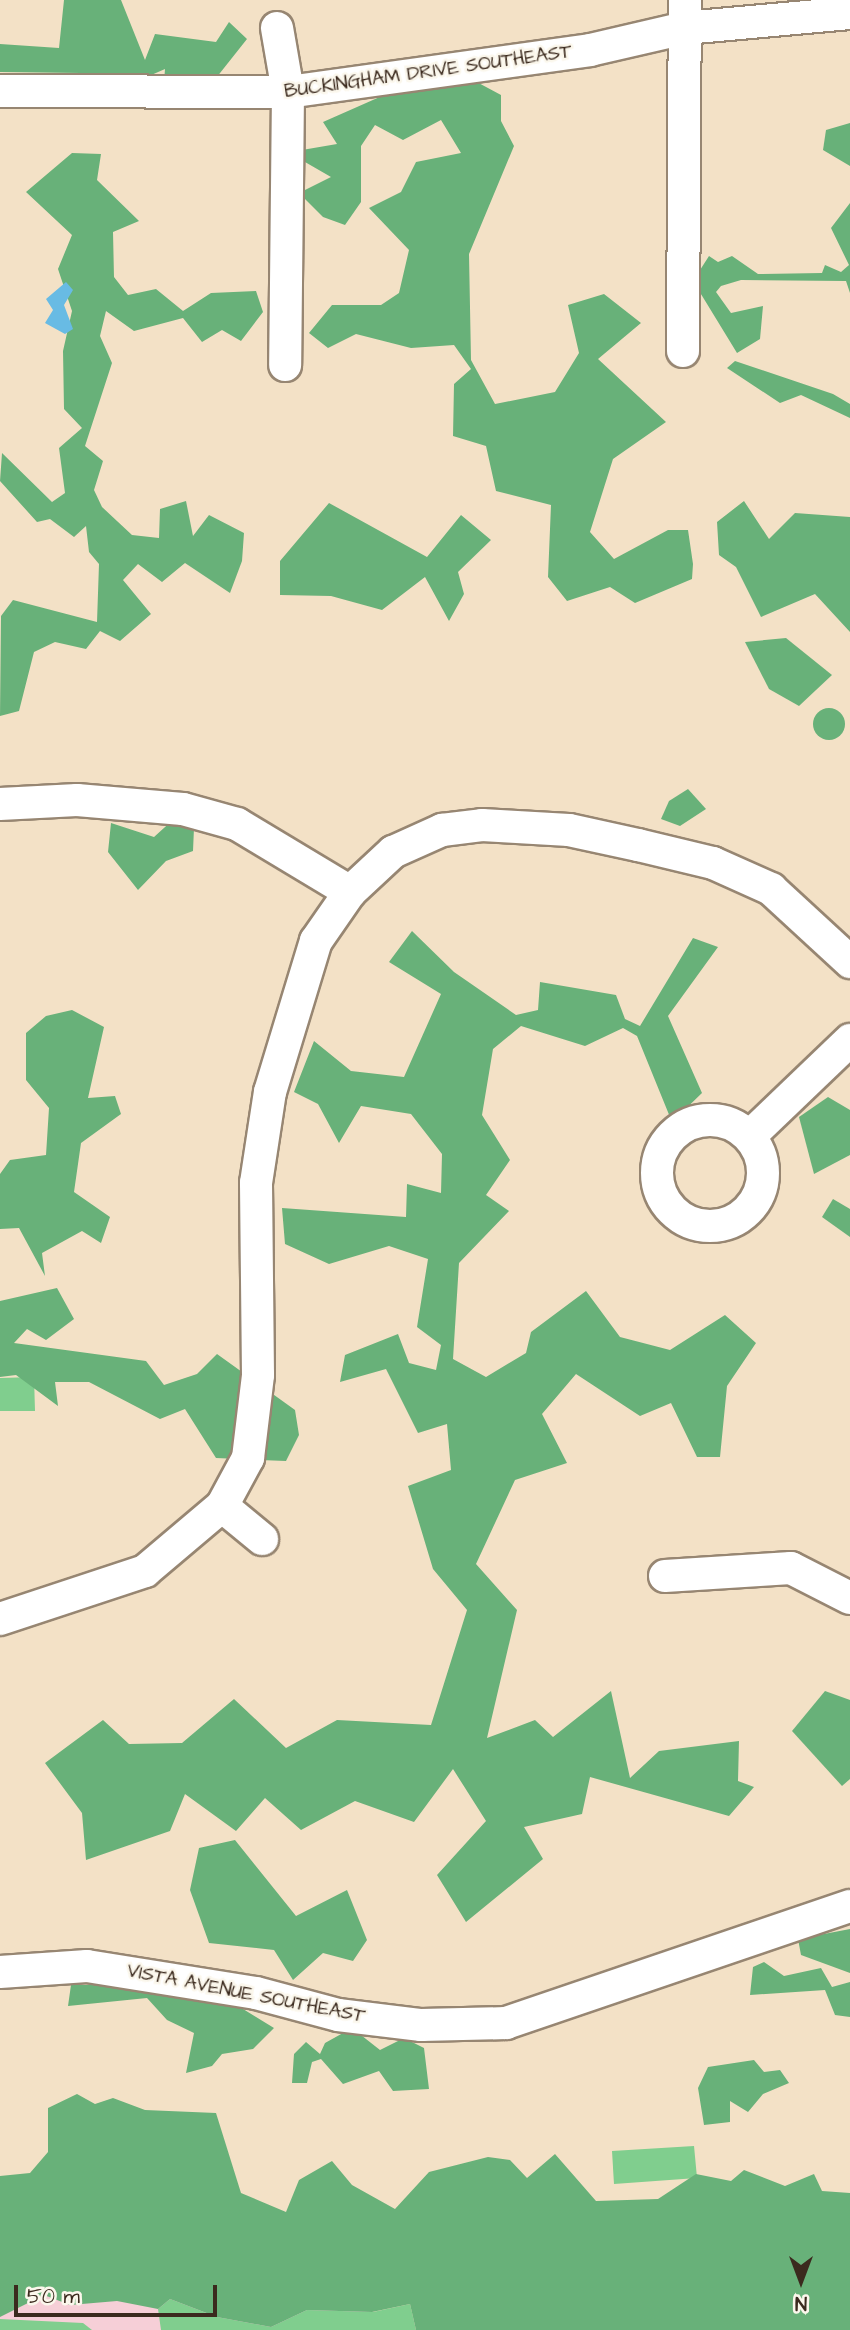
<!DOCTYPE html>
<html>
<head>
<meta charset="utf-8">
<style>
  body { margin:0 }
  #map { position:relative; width:850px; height:2330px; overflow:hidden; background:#f3e1c6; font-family:"Architects Daughter",sans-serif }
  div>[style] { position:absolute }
  .built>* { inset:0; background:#f6cfd7 }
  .green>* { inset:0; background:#80ce8e }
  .forest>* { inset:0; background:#68b179 }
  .round { border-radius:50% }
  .water>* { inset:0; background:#68bbe4 }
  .roads { filter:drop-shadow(2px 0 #978672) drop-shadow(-2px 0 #978672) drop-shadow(0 2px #978672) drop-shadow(0 -2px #978672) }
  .minor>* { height:32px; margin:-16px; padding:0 16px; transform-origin:16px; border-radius:16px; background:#fff }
  .minor>.ring { margin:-16px; padding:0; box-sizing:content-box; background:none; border:32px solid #fff; border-radius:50% }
  span { translate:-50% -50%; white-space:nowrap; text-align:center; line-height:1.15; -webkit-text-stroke:5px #fbf7ec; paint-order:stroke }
  .street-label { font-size:19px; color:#3b2a1e }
  .north { position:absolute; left:766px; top:2246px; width:70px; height:70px; -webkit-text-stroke:5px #fbf7ec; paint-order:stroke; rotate:180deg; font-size:19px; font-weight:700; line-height:28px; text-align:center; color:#3b2a1e }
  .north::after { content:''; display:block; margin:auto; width:24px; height:32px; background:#3b2a1e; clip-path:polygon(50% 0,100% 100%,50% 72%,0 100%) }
  .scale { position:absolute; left:14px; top:2285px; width:203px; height:32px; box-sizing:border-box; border:4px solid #3b2a1e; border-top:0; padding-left:9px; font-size:21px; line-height:24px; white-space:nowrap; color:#3b2a1e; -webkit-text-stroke:5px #fbf7ec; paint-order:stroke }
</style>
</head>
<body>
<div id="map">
  <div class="built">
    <i style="clip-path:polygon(0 2287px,369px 2290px,368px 2330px,0 2330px)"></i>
  </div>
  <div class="green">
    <i style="clip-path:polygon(34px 1377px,35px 1411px,0 1411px,0 1378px)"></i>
    <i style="clip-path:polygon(694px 2146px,697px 2178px,614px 2184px,612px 2151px)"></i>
    <i style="clip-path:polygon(170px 2299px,217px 2317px,271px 2327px,307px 2310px,373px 2312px,410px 2304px,416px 2330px,161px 2330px,158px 2309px)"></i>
    <i style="clip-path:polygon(0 2319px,83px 2323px,92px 2330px,0 2330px)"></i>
  </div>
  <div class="forest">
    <i style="clip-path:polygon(64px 0,121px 0,145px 60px,155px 34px,216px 42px,229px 22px,247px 39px,201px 97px,163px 96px,165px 69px,101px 97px,81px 73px,0 72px,0 44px,59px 48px)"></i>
    <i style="clip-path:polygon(473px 80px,501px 95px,501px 121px,514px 146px,469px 254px,471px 360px,495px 404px,555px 392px,579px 353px,568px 305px,604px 294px,641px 323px,598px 359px,666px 422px,613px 459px,590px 532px,614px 559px,668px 530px,688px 530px,693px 564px,692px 579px,635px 603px,610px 587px,567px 601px,548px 577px,551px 505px,496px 491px,486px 446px,453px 436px,454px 384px,471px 369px,454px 345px,411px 348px,356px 334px,328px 348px,309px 333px,332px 305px,381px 305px,399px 293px,409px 250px,369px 208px,401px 192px,416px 162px,461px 153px,441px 120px,403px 140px,375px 125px,361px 146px,361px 202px,345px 225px,323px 217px,299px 193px,331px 177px,305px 162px,302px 150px,337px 144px,323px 122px,391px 92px)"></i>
    <i style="clip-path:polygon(850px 123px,850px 166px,823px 150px,826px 130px)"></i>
    <i style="clip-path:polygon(72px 153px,101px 154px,97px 180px,139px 221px,113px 232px,114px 277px,128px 295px,156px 289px,183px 311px,211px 293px,256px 291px,263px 312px,241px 341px,222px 330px,202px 342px,183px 318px,134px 331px,106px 311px,100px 336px,112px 363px,85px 446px,103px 461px,94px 490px,102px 507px,132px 535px,159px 538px,160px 509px,186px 501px,193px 536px,209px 515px,244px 533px,242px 561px,230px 593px,185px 563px,162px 582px,138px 564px,123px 580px,151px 614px,120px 641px,100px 631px,86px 649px,55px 642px,34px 652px,19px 711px,0 716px,1px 616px,13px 600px,97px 622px,99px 564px,89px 552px,86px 526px,74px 537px,50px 519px,37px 522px,0 481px,2px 453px,52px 502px,65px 493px,59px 448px,82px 428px,64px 409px,63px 351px,72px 311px,58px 269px,72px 235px,26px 192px)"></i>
    <i style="clip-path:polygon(850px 203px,850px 293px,846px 281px,741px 280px,721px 286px,716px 292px,731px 313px,763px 306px,760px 339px,737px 353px,693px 281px,709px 256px,718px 262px,732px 256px,758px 274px,822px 273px,825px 265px,841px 272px,849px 265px,831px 228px)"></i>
    <i style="clip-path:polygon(735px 361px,833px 394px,850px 404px,850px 418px,801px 395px,780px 403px,727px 368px)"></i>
    <i style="clip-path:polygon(744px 501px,769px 539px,795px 513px,850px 517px,850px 632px,815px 594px,761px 617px,736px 567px,719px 555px,717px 522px)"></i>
    <i style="clip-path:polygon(329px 503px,427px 557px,461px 515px,491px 540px,458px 572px,464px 594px,449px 621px,425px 577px,382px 610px,331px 596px,280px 595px,280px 561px)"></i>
    <i style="clip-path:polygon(786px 638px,832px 675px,799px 706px,769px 689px,745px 642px)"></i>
    <i class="round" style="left:813px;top:708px;width:32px;height:32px"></i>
    <i style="clip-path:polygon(688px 789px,706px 809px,680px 826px,661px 819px,669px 801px)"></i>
    <i style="clip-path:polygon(175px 818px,194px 828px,193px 851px,166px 861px,138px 890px,108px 852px,111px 823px,154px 837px)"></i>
    <i style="clip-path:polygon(412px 931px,454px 972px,516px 1015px,538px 1010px,540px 982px,616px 995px,625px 1019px,640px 1026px,693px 938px,718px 947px,668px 1016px,702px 1093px,672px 1122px,637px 1036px,623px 1028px,585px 1046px,521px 1026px,493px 1049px,482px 1115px,510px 1160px,486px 1195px,509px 1211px,459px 1263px,453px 1359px,486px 1377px,526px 1353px,531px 1332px,586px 1291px,620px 1337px,670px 1350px,725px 1315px,756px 1343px,727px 1386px,720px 1457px,697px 1457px,671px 1403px,640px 1416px,576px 1374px,542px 1414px,567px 1463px,515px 1480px,476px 1564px,517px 1610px,487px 1738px,535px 1720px,553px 1737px,611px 1691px,630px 1778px,659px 1751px,739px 1741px,738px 1781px,754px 1787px,729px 1816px,590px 1777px,582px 1814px,524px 1827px,543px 1859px,466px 1922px,437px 1875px,486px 1821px,453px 1769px,414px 1822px,355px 1801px,301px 1830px,265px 1798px,236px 1831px,185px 1794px,170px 1831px,86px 1860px,82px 1813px,45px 1763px,103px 1720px,129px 1744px,182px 1743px,234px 1699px,286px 1748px,337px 1720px,431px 1725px,467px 1610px,433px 1569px,408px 1486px,451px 1470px,447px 1424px,418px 1433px,386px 1369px,340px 1382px,345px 1355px,398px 1334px,409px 1363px,436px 1370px,441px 1345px,417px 1327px,428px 1259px,389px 1246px,329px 1264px,285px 1244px,282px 1208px,406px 1217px,407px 1184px,441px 1193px,442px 1154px,411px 1114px,361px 1106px,339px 1143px,318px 1104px,294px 1092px,314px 1041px,351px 1071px,404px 1077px,441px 994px,389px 962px)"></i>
    <i style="clip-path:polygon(72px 1010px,104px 1027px,88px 1098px,115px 1096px,121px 1114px,81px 1143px,74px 1192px,110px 1217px,101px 1243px,82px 1231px,42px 1253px,45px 1276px,19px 1228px,0 1229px,0 1174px,10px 1160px,46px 1155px,49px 1108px,26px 1080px,26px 1033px,46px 1016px)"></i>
    <i style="clip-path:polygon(828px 1097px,850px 1110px,850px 1155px,814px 1174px,799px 1117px)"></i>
    <i style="clip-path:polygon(833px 1199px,850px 1209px,850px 1237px,822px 1217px)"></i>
    <i style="clip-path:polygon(57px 1288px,74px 1319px,46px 1340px,27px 1329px,14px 1343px,146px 1361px,164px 1385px,197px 1374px,217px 1354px,295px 1410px,299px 1435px,286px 1461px,216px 1458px,185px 1409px,160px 1419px,89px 1382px,55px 1382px,58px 1406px,16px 1375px,0 1377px,0 1301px)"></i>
    <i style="clip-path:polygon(825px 1691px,850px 1700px,850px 1779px,842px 1786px,792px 1731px)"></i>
    <i style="clip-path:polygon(235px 1840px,296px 1916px,347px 1890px,367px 1940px,353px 1961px,323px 1953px,293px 1980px,274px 1950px,209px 1943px,190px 1890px,199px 1848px)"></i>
    <i style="clip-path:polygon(850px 1929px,850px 1973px,801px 1955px,798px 1939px)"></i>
    <i style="clip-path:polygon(764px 1962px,784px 1976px,821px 1968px,832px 1987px,850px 1982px,850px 2017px,835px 2015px,825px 1990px,750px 1995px,753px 1967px)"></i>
    <i style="clip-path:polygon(115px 1976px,192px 1990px,191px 2001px,222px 1996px,274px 2028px,253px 2049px,222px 2054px,212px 2066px,186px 2073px,194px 2033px,167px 2020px,147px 1998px,68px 2006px,71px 1985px,99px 1985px)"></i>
    <i style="clip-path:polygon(352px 2028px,380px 2050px,404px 2038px,424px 2048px,429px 2089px,393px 2091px,379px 2071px,343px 2084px,321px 2059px,312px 2062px,307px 2083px,292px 2083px,294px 2054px,306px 2042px,320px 2054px,325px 2043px)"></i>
    <i style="clip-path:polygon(754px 2060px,764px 2072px,780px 2070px,789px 2083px,763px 2094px,748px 2112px,730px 2101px,730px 2122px,704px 2125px,698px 2088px,708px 2067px)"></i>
    <i style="clip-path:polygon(77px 2094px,95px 2104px,113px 2098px,145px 2110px,216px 2113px,241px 2193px,286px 2212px,299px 2180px,332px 2161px,352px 2185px,395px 2209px,429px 2172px,488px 2157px,510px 2160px,527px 2178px,555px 2154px,596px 2201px,658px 2199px,696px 2174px,731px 2181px,744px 2170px,785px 2186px,814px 2174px,822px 2191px,850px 2193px,850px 2330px,416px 2330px,410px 2304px,372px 2312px,307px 2310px,271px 2327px,217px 2317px,170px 2299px,158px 2309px,117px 2301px,70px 2305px,44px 2295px,0 2317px,0 2176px,30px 2173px,48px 2152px,48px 2108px)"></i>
  </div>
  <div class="water">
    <i style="clip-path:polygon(66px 282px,73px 290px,64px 305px,73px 329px,65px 334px,45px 323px,53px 310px,46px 299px)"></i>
  </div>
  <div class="roads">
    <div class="minor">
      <i style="left:277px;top:28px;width:65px;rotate:80.2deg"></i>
      <i style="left:288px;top:92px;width:273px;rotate:90.6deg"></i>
      <i style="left:0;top:91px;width:288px;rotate:0.2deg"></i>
      <i style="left:288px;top:92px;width:305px;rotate:-7.9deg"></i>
      <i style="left:590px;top:50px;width:98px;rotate:-13deg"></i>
      <i style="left:685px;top:28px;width:166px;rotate:-5.2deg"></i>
      <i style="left:683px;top:351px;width:351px;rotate:-89.7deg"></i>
      <i style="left:0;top:804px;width:77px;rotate:-3deg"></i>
      <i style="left:77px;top:800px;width:106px;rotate:4.9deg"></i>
      <i style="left:183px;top:809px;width:56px;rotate:15.5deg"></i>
      <i style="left:237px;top:824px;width:132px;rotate:31deg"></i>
      <i class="ring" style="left:657px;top:1120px;width:74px;height:74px"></i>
      <i style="left:750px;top:1136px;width:139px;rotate:-43.8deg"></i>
      <i style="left:222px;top:1506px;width:52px;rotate:39.5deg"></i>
      <i style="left:665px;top:1576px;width:126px;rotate:-3.6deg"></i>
      <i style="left:791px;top:1568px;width:66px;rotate:27deg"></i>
      <i style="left:0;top:1619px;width:153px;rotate:-18.3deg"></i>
      <i style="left:145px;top:1571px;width:101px;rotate:-40.2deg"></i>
      <i style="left:222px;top:1506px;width:55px;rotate:-61.6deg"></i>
      <i style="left:248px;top:1458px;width:84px;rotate:-83.1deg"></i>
      <i style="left:258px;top:1375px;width:192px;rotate:-90.6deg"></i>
      <i style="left:256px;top:1183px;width:92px;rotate:-81.3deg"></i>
      <i style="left:270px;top:1092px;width:158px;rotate:-73.1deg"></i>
      <i style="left:316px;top:941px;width:60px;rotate:-55.2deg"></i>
      <i style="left:350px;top:892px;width:59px;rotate:-42.9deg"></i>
      <i style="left:393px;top:852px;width:54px;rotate:-24.2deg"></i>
      <i style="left:442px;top:830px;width:40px;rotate:-7.1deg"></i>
      <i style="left:482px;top:825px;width:87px;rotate:3.3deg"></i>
      <i style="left:569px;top:830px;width:71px;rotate:12.3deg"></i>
      <i style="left:638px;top:845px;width:77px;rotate:13.5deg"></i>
      <i style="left:713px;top:863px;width:64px;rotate:24.1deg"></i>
      <i style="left:771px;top:889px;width:108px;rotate:42.7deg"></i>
      <i style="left:0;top:1972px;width:87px;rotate:-3.9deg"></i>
      <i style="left:87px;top:1966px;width:171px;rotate:9.1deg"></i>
      <i style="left:256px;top:1993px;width:85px;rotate:15deg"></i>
      <i style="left:338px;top:2015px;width:84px;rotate:6.9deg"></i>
      <i style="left:421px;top:2025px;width:85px;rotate:-1.3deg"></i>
      <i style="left:506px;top:2023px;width:363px;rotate:-18.8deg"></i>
    </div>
  </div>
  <div class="street-label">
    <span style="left:428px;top:72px;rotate:-8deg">BUCKINGHAM DRIVE SOUTHEAST</span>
    <span style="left:246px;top:1994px;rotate:11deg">VISTA AVENUE SOUTHEAST</span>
  </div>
  <div class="north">N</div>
  <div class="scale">50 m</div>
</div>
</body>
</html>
